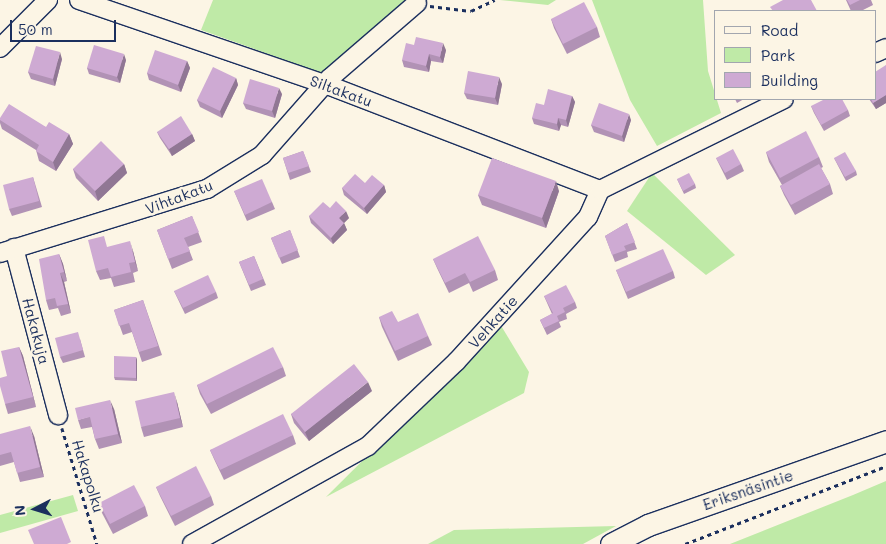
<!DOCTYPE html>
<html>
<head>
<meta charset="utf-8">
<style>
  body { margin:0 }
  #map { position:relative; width:886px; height:544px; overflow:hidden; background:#fcf5e5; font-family:Mali,sans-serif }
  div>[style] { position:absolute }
  .green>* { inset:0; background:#bfeaa7 }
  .path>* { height:2.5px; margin-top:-1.25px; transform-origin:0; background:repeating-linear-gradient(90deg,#1b2f5e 0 4px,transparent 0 8px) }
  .roads { filter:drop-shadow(1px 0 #1b2f5e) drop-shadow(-1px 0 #1b2f5e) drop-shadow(0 1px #1b2f5e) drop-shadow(0 -1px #1b2f5e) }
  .minor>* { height:18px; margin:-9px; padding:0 9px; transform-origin:9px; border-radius:9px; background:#fcf5e5 }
  .tertiary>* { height:21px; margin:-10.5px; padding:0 10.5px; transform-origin:10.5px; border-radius:10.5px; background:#fcf5e5 }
  .wall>* { inset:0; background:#b192b5 }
  .shaded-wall>* { inset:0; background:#907794 }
  .building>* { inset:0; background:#ceaad3 }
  span { translate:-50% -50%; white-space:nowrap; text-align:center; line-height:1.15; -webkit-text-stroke:5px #fcf5e5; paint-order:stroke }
  .street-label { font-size:15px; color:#1b2f5e }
  .legend { position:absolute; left:714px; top:10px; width:162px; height:90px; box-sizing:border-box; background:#fcf5e5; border:1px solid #a2a6af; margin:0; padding:6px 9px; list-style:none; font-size:15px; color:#1b2f5e }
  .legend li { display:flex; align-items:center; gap:10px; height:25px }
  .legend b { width:25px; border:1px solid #a2a6af }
  .north { position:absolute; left:10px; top:484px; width:50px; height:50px; -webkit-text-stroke:4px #fcf5e5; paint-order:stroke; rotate:265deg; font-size:14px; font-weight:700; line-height:20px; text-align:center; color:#1b2f5e }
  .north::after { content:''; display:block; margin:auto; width:18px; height:22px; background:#1b2f5e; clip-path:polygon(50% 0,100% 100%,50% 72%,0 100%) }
  .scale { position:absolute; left:10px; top:20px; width:106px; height:22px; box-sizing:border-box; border:2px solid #1b2f5e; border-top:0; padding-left:6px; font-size:15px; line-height:18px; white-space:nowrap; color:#1b2f5e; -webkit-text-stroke:4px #fcf5e5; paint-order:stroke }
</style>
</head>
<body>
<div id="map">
  <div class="green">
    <i style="clip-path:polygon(213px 0,422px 0,330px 76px,201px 30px)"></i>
    <i style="clip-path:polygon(500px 0,556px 0,548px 5px)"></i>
    <i style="clip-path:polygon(592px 0,703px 0,708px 71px,721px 113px,657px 146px,630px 100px)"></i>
    <i style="clip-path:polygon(652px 173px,735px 255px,706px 275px,627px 211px)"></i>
    <i style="clip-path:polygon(500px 324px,529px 372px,524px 393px,326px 497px)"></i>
    <i style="clip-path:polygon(886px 481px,886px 544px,730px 544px,853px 495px)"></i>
    <i style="clip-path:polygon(73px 495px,78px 511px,0 533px,0 515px)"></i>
    <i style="clip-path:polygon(616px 526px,583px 544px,428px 544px,454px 530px)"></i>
  </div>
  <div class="path">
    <i style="left:430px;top:6px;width:41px;rotate:7deg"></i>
    <i style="left:471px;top:11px;width:26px;rotate:-25deg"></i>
    <i style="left:62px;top:428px;width:121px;rotate:73.2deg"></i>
    <i style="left:685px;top:544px;width:216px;rotate:-21.2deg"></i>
  </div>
  <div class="roads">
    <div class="minor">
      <i style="left:79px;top:0;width:260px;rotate:18.9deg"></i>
      <i style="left:325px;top:84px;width:295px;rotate:21.1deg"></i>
      <i style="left:0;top:48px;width:68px;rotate:-45deg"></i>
      <i style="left:875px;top:53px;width:12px;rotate:-24deg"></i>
      <i style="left:14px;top:248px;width:173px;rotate:75.2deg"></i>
      <i style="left:0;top:253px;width:217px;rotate:-17.2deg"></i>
      <i style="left:207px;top:189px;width:65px;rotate:-31.7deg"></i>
      <i style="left:262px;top:155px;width:103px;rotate:-48.6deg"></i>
      <i style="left:330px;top:78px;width:115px;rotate:-40.8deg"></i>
      <i style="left:192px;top:544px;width:201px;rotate:-29.1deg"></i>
      <i style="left:368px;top:446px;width:122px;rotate:-43.7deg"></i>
      <i style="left:456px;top:362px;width:196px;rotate:-47.7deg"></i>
      <i style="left:588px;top:217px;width:30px;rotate:-66deg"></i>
      <i style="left:600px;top:190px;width:205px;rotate:-26.3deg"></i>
    </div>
    <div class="tertiary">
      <i style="left:611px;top:544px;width:42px;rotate:-27.2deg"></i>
      <i style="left:648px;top:525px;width:252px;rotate:-19.4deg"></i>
    </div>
  </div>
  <div class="wall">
    <i style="clip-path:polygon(846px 0,871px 0,873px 5px,861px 11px,851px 11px)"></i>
    <i style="clip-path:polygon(551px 19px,597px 27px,600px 37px,567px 54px,554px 28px)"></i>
    <i style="clip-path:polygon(446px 50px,443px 63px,431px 61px,429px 72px,404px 67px,402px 60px)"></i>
    <i style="clip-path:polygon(62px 59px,55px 86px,31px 79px,28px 72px)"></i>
    <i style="clip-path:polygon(126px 60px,120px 83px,89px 74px,87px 68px)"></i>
    <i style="clip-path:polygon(187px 61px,190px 68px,181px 92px,149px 80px,147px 73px)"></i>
    <i style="clip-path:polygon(886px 65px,886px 103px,876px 109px,869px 99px,875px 99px)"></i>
    <i style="clip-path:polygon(236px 78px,238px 85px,222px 118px,200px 107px,197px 100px)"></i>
    <i style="clip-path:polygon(502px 84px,498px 105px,467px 99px,464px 93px)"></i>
    <i style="clip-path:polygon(282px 94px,275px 118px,246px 109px,243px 103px)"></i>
    <i style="clip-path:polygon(572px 96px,575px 102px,568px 127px,561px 125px,559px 131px,534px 124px,532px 118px,544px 105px)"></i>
    <i style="clip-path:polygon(735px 99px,744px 99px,737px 103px)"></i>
    <i style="clip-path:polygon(811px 106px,848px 110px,850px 116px,824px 131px,814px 113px)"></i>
    <i style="clip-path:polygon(0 118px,46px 127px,69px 134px,73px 144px,56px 171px,39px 161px,36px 150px,2px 129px,0 123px)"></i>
    <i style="clip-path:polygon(631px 120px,624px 142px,594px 132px,591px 125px)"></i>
    <i style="clip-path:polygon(157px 132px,192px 134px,195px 141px,172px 156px,160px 138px)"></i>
    <i style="clip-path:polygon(303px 151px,311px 172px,290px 180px,283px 158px)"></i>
    <i style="clip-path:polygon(766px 152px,819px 157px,823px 167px,821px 168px,830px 184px,833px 194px,795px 215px,784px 195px,780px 186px,782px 185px,769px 162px)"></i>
    <i style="clip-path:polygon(716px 158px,741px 164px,744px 171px,727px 180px)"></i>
    <i style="clip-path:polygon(834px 158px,856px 171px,857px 175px,846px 181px)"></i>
    <i style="clip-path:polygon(124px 164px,127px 173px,98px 201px,76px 178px,73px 169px)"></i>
    <i style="clip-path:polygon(33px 177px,42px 207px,12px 216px,9px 209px)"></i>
    <i style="clip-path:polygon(677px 179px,695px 184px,696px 188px,684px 194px)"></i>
    <i style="clip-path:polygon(365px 183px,384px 185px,386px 192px,367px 214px,344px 195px,342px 188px)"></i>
    <i style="clip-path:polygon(234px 191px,272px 202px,275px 209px,247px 221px)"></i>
    <i style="clip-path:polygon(559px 191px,546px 228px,482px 205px,478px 195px)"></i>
    <i style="clip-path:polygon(330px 208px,349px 218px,344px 223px,347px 230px,333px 244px,311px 223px,309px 216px)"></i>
    <i style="clip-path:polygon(192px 216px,202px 242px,188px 247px,193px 260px,172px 269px,157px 230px)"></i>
    <i style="clip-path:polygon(627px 223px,637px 249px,627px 252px,628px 257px,615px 262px,605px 236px)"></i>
    <i style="clip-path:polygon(290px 230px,300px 257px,282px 264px,271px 238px)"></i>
    <i style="clip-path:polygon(108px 247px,133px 251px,138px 271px,133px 273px,135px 282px,114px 287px,111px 278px,100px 280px,96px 271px)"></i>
    <i style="clip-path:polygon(59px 254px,63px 264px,67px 281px,64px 282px,71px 313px,61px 316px,58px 308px,49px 310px,46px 300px)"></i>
    <i style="clip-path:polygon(254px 256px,266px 285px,251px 291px,239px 262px)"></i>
    <i style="clip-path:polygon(433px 259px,495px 270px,498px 280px,473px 292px,469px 283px,449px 293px,437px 268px)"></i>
    <i style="clip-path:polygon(616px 270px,673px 271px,675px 278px,628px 299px)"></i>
    <i style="clip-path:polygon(174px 291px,216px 292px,218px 298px,185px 314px)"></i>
    <i style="clip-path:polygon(544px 296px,575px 302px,577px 308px,566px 314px,567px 319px,559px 322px,561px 327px,547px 335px,540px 320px,552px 314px)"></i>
    <i style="clip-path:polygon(143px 300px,162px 355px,142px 362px,132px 332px,123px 335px,114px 310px)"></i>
    <i style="clip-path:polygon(379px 317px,398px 322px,428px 336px,432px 345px,398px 361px,382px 327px)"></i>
    <i style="clip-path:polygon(80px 339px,85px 357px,63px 363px,60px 357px)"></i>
    <i style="clip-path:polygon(19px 347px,23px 356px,36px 407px,8px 414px,5px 404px,7px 376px)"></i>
    <i style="clip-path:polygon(136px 357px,137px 360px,137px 381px,115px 380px,114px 377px)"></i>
    <i style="clip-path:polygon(283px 367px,286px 376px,211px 414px,200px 394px,197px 385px)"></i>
    <i style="clip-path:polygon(372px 391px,309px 441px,294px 423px,291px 414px)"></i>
    <i style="clip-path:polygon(177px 402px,183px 427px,144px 437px,141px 427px)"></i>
    <i style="clip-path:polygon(114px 409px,122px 443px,99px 449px,95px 439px,92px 427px,81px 429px,78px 420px)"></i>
    <i style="clip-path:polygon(0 434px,34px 436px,44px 477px,20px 482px,14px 462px,0 466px)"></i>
    <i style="clip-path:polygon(293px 435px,296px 444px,224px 480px,214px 459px,210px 450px)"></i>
    <i style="clip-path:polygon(156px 487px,211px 496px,214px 505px,175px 526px,160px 496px)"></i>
    <i style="clip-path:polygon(99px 503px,145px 506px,148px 516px,113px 534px,102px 513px)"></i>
  </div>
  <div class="shaded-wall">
    <i style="clip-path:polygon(443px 43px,446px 50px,443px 63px,440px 57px)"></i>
    <i style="clip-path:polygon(60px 52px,62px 59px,55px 86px,53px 79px)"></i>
    <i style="clip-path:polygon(124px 54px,126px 60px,120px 83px,117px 77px)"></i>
    <i style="clip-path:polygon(429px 54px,431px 61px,429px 72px,426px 66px)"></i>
    <i style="clip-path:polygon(187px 61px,190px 68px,181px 92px,178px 85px)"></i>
    <i style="clip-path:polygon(499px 77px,502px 84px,498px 105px,495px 98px)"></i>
    <i style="clip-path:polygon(236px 78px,238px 85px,222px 118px,220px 111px)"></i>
    <i style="clip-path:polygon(279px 88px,282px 94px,275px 118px,272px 111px)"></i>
    <i style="clip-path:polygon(886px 95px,886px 103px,876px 109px,873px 103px)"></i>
    <i style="clip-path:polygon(572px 96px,575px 102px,568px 127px,566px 120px)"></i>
    <i style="clip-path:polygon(629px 114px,631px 120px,624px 142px,622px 136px)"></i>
    <i style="clip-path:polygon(558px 118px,561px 125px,559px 131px,557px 124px)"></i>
    <i style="clip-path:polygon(69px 134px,73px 144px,56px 171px,53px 162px)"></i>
    <i style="clip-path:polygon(192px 134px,195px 141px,172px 156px,169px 149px)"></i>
    <i style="clip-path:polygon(124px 164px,127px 173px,98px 201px,95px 191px)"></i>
    <i style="clip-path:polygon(556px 181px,559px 191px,546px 228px,542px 218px)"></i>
    <i style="clip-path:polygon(384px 185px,386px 192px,367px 214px,364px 208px)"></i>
    <i style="clip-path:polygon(346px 211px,349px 218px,342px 225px,339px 218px)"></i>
    <i style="clip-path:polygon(344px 223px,347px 230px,333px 244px,331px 238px)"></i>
    <i style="clip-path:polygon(130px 241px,133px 251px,138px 271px,135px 262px)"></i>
    <i style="clip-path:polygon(59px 254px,63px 264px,67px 281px,64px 272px)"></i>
    <i style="clip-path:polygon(60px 273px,64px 282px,71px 313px,68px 304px)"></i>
    <i style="clip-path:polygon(19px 347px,23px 356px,36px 407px,33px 397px)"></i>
    <i style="clip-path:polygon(136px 357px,137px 360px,137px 381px,136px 378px)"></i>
    <i style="clip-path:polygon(368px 382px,372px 391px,309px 441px,305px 432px)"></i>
    <i style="clip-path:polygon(174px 392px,177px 402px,183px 427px,180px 418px)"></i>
    <i style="clip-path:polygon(110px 400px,114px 409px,122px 443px,118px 434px)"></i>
    <i style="clip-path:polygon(30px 426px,34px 436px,44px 477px,40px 467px)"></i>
  </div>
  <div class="building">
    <i style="clip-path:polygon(783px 0,811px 0,817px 11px,773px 11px,770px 7px)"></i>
    <i style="clip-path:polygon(847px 0,860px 0,850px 5px)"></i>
    <i style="clip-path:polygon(584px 2px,597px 27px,563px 44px,551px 19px)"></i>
    <i style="clip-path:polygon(416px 37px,443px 43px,440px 57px,429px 54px,426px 66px,402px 60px,406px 43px,414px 45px)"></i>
    <i style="clip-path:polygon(94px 45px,124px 54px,117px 77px,87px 68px)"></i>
    <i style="clip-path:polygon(36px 46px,60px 52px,53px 79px,28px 72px)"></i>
    <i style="clip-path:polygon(155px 50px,187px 61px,178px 85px,147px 73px)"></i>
    <i style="clip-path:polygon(886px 65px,886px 95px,873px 103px,871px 99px,875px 99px,875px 72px)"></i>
    <i style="clip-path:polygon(213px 67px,236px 78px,220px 111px,197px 100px)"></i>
    <i style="clip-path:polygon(468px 71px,499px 77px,495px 98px,464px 93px)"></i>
    <i style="clip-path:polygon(250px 79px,279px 88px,272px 111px,243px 103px)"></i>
    <i style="clip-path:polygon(548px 89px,572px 96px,566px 120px,558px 118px,557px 124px,532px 118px,536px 103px,544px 105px)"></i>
    <i style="clip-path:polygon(825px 99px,842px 99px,848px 110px,821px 125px,811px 106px)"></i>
    <i style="clip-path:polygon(599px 103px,629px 114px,622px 136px,591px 125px)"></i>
    <i style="clip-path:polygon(9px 104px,46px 127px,49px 122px,69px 134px,53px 162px,36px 151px,39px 145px,0 120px,0 118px)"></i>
    <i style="clip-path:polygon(181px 116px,192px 134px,169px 149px,157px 132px)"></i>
    <i style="clip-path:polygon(806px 131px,819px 157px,780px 178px,766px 152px)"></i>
    <i style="clip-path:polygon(101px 141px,124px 164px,95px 191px,73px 169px)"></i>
    <i style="clip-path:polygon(733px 149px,741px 164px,725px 173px,716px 158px)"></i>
    <i style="clip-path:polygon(303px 151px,309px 166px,288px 173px,283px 158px)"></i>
    <i style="clip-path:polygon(845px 152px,856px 171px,845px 177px,834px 158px)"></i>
    <i style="clip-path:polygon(492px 158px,556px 181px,542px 218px,478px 195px)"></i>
    <i style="clip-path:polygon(819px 164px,830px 184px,791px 205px,780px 186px)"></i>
    <i style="clip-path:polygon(689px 173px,695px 184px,683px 191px,677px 179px)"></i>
    <i style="clip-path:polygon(355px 174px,365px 183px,372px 175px,384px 185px,364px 208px,342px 188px)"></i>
    <i style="clip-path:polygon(33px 177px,39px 201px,9px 209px,3px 185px)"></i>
    <i style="clip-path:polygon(262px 179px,272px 202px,245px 215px,234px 191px)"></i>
    <i style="clip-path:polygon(336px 201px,346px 211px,339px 218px,344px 223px,331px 238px,309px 216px,323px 202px,330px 208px)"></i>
    <i style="clip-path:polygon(192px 216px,199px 232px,184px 238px,190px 251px,168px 259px,157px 230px)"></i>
    <i style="clip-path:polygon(627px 223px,635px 242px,624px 246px,626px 250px,612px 255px,605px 236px)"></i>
    <i style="clip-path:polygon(290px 230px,298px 250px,279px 258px,271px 238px)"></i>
    <i style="clip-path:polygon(104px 236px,107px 247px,130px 241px,135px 262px,129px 263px,131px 272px,111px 277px,108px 268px,96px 271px,88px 240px)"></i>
    <i style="clip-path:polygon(478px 236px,495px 270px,470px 282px,465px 273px,445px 283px,433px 259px)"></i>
    <i style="clip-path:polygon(663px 249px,673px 271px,626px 292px,616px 270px)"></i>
    <i style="clip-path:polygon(59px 254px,64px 272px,60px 273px,68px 304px,57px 306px,55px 298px,46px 300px,39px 259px)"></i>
    <i style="clip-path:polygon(254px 256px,263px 279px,249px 285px,239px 262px)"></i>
    <i style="clip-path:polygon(208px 275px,216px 292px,183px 308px,174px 291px)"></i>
    <i style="clip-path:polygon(566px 285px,575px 302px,563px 308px,565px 312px,557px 316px,559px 321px,544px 328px,540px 320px,553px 313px,544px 296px)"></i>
    <i style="clip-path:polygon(143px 300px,158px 346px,139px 352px,129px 323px,119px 326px,114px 310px)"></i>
    <i style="clip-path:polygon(392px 311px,398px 322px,418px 313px,428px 336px,395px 351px,379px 317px)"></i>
    <i style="clip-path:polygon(78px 332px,83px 350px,60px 357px,55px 338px)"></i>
    <i style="clip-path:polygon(19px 347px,33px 397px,5px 404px,0 386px,0 378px,7px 376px,1px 351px)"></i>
    <i style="clip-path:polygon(273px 347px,283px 367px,207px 404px,197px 385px)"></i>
    <i style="clip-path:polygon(114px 356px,136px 357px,136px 378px,114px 377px)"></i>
    <i style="clip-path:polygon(354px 364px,368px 382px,305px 432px,291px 414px)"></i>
    <i style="clip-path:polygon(174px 392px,180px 418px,141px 427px,135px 401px)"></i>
    <i style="clip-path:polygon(110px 400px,118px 434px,95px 439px,90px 417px,78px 420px,75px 408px)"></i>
    <i style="clip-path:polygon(283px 414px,293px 435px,220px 470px,210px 450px)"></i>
    <i style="clip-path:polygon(30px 426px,40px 467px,17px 473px,11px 452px,0 455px,0 434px)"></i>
    <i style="clip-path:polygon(196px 466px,211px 496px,171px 516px,156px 487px)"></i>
    <i style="clip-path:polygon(134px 485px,145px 506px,110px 524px,99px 503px)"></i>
    <i style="clip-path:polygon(61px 517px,71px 542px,67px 544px,34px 544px,28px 530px)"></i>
  </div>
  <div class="street-label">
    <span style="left:341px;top:91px;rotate:20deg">Siltakatu</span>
    <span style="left:179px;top:197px;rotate:-21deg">Vihtakatu</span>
    <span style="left:493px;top:322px;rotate:-48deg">Vehkatie</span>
    <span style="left:36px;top:331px;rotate:75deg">Hakakuja</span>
    <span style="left:88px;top:476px;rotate:73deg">Hakapolku</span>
    <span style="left:748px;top:490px;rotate:-19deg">Eriksnäsintie</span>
  </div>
  <ul class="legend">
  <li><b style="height:6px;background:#fcf5e5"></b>Road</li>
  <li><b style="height:14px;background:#bfeaa7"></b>Park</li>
  <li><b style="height:14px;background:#ceaad3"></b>Building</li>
  </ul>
  <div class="north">N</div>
  <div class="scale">50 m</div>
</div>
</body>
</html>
